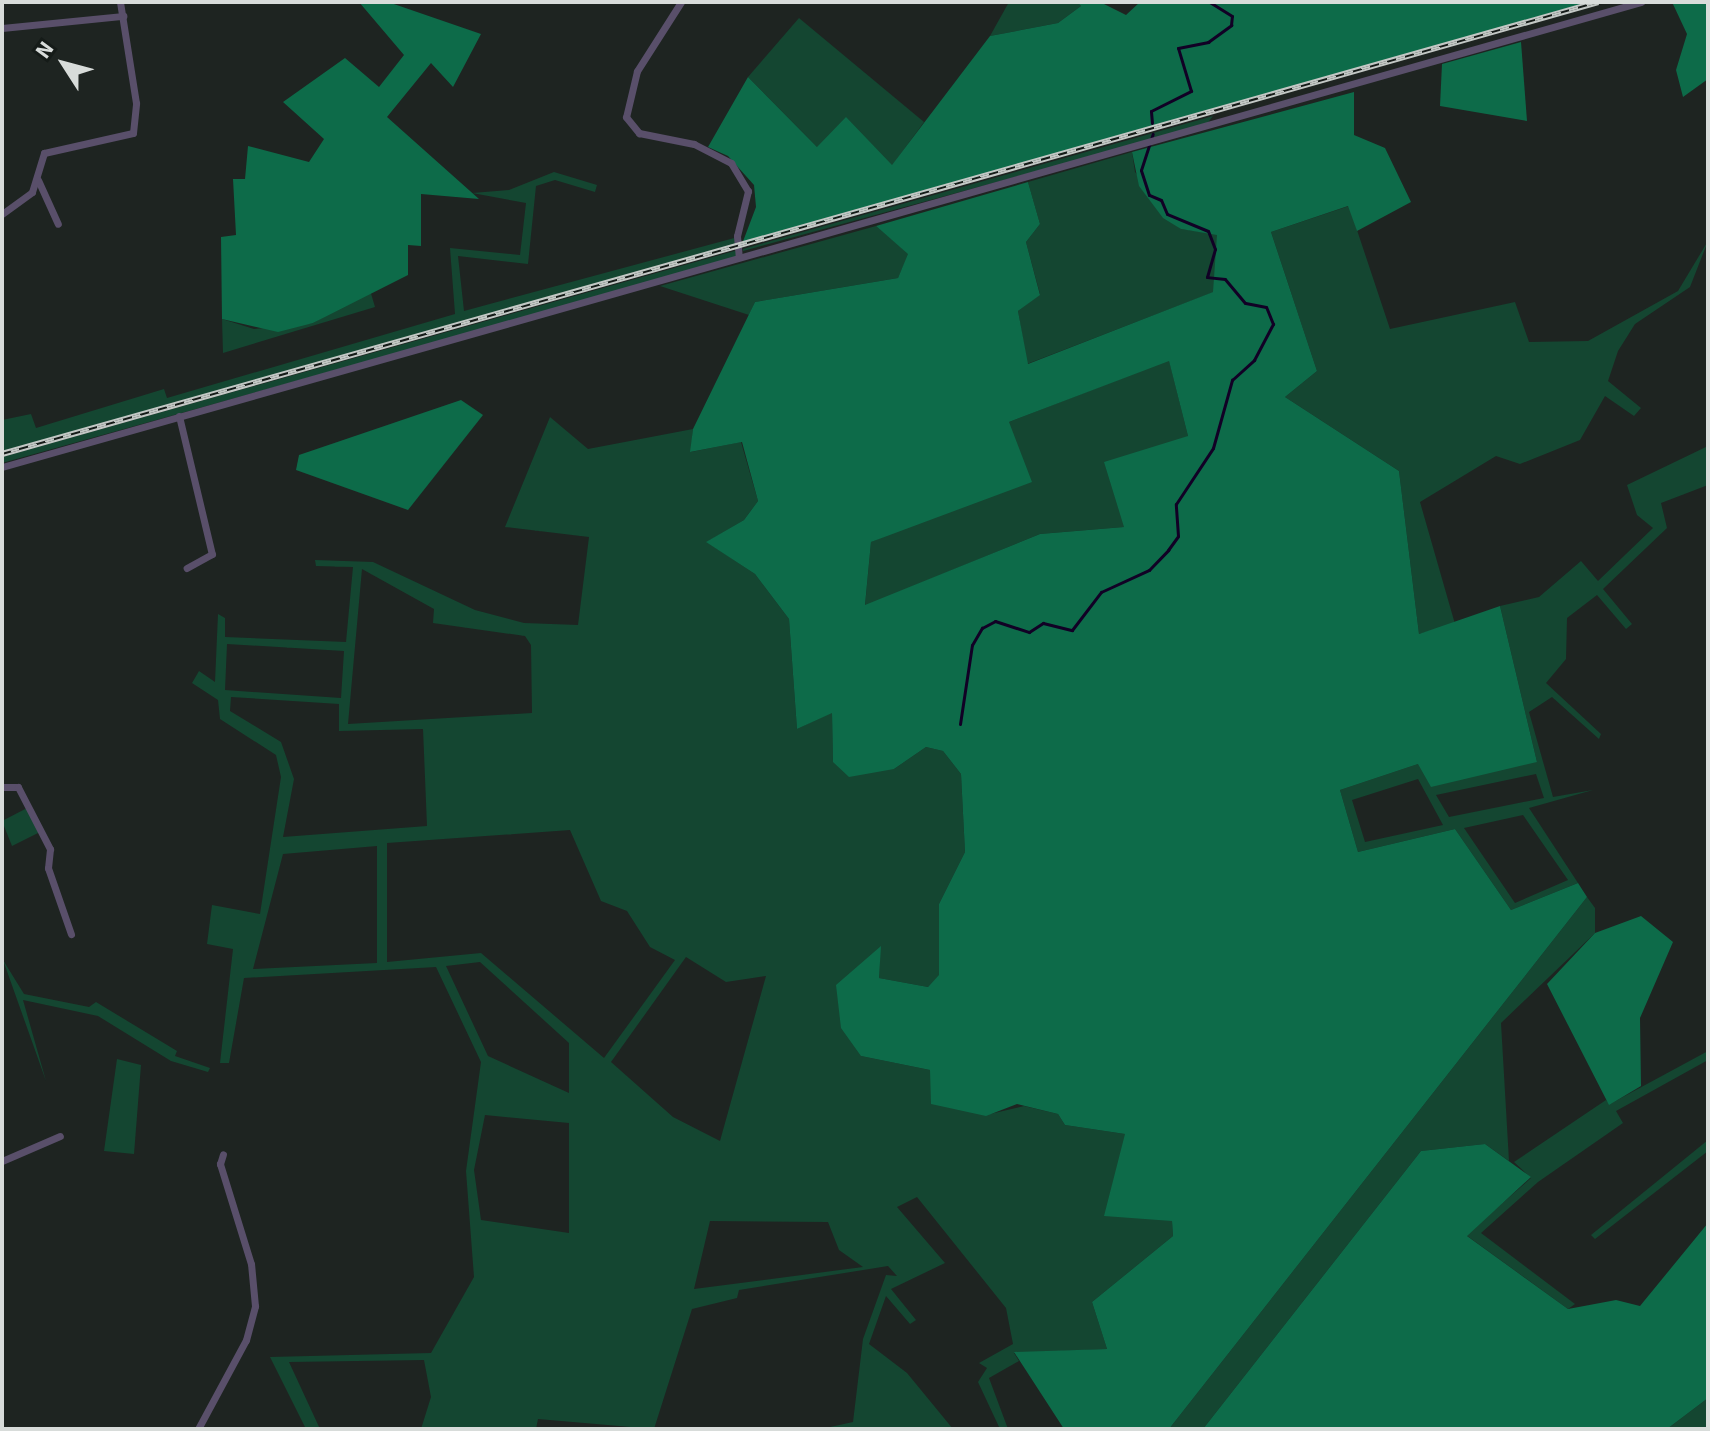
<!DOCTYPE html>
<html>
<head>
<meta charset="utf-8">
<style>
  body { margin:0 }
  #map { position:relative; width:1710px; height:1431px; overflow:hidden; background:#1e2421; font-family:"Source Sans 3",sans-serif }
  div>[style] { position:absolute }
  .green>* { inset:0; background:#144631 }
  .forest>* { inset:0; background:#0d6b49 }
  .stream>* { height:3px; margin:-1.5px; padding:0 1.5px; transform-origin:1.5px; border-radius:1.5px; background:#110025 }
  .minor>* { height:7px; margin:-3.5px; padding:0 3.5px; transform-origin:3.5px; border-radius:3.5px; background:#594f6a }
  .rail>* { height:6px; margin-top:-3px; transform-origin:0; background:repeating-linear-gradient(90deg,#151b18 0 9px,#c3c8c5 0 18px); box-sizing:border-box; border-block:2px solid #c3c8c5 }
  span { translate:-50% -50%; white-space:nowrap; text-align:center; line-height:1.15; -webkit-text-stroke:6px #151b18; paint-order:stroke }
  .frame { position:absolute; inset:0; border:4px solid #d8dcda; pointer-events:none }
  .north { position:absolute; left:24px; top:24px; width:80px; height:80px; -webkit-text-stroke:6px #151b18; paint-order:stroke; rotate:306deg; font-size:22px; font-weight:700; line-height:32px; text-align:center; color:#d8dcda }
  .north::after { content:''; display:block; margin:auto; width:28px; height:36px; background:#d8dcda; clip-path:polygon(50% 0,100% 100%,50% 72%,0 100%) }
</style>
</head>
<body>
<div id="map">
  <div class="green">
    <i style="clip-path:polygon(1009px 2px,1077px 2px,1081px 6px,1058px 23px,990px 36px)"></i>
    <i style="clip-path:polygon(799px 18px,924px 122px,892px 166px,818px 148px,748px 77px)"></i>
    <i style="clip-path:polygon(1213px 116px,1206px 125px,743px 251px,743px 249px)"></i>
    <i style="clip-path:polygon(1132px 152px,1135px 172px,1181px 229px,1218px 234px,1214px 292px,1027px 364px,1018px 311px,1040px 294px,1026px 242px,1040px 224px,1028px 182px)"></i>
    <i style="clip-path:polygon(554px 172px,597px 185px,595px 192px,555px 180px,536px 186px,528px 264px,458px 256px,464px 311px,738px 237px,737px 245px,2px 452px,2px 420px,31px 414px,36px 428px,164px 389px,167px 398px,455px 314px,450px 248px,520px 255px,526px 203px,472px 193px,509px 190px)"></i>
    <i style="clip-path:polygon(1349px 206px,1390px 329px,1515px 302px,1529px 342px,1588px 341px,1678px 291px,1708px 241px,1690px 287px,1635px 324px,1618px 351px,1608px 381px,1641px 408px,1634px 416px,1605px 396px,1580px 440px,1520px 464px,1496px 456px,1420px 502px,1455px 624px,1419px 634px,1399px 471px,1285px 397px,1317px 371px,1271px 232px)"></i>
    <i style="clip-path:polygon(876px 226px,909px 254px,898px 278px,755px 302px,749px 315px,660px 286px)"></i>
    <i style="clip-path:polygon(738px 250px,735px 259px,2px 463px,2px 457px)"></i>
    <i style="clip-path:polygon(370px 290px,375px 307px,223px 353px,222px 319px,254px 329px,313px 323px)"></i>
    <i style="clip-path:polygon(1169px 360px,1188px 436px,1124px 527px,1040px 534px,865px 606px,871px 542px,910px 525px,1009px 422px)"></i>
    <i style="clip-path:polygon(evenodd,550px 417px,588px 449px,693px 429px,691px 452px,741px 442px,758px 501px,744px 520px,707px 542px,755px 574px,789px 619px,797px 729px,832px 712px,833px 761px,894px 769px,926px 747px,943px 751px,961px 774px,965px 852px,939px 904px,940px 975px,928px 987px,879px 978px,880px 947px,861px 1056px,930px 1070px,990px 1114px,1024px 1106px,1058px 1114px,1065px 1125px,1125px 1134px,1172px 1221px,1173px 1236px,1092px 1302px,1107px 1349px,1014px 1353px,1019px 1361px,989px 1378px,1008px 1429px,1000px 1429px,978px 1382px,987px 1368px,979px 1363px,1013px 1344px,1006px 1308px,917px 1197px,897px 1207px,945px 1263px,891px 1289px,916px 1320px,910px 1324px,886px 1296px,869px 1344px,907px 1373px,953px 1429px,821px 1429px,853px 1422px,863px 1339px,886px 1275px,897px 1276px,888px 1266px,739px 1290px,737px 1298px,692px 1309px,654px 1429px,538px 1419px,536px 1429px,421px 1429px,431px 1397px,424px 1360px,289px 1362px,320px 1429px,306px 1429px,270px 1357px,431px 1353px,474px 1277px,466px 1171px,481px 1062px,436px 967px,244px 978px,229px 1063px,220px 1063px,233px 949px,207px 944px,212px 905px,260px 914px,281px 777px,276px 755px,220px 719px,218px 700px,192px 683px,199px 671px,215px 682px,218px 614px,225px 618px,225px 637px,346px 642px,353px 567px,316px 566px,315px 560px,373px 562px,475px 610px,524px 623px,578px 625px,589px 537px,505px 527px,550px 417px,362px 569px,434px 609px,433px 623px,525px 636px,531px 645px,532px 713px,348px 724px,362px 569px,550px 417px,227px 644px,344px 651px,341px 698px,225px 690px,227px 644px,550px 417px,231px 697px,339px 704px,339px 731px,423px 729px,427px 826px,283px 837px,294px 779px,281px 742px,230px 711px,231px 697px,550px 417px,570px 830px,601px 901px,627px 911px,650px 947px,675px 960px,604px 1058px,481px 953px,387px 962px,387px 843px,570px 830px,550px 417px,377px 846px,377px 963px,253px 969px,283px 854px,377px 846px,550px 417px,686px 957px,726px 982px,766px 976px,720px 1141px,673px 1117px,611px 1062px,686px 957px,550px 417px,480px 962px,569px 1043px,569px 1093px,488px 1056px,446px 966px,480px 962px,550px 417px,485px 1115px,569px 1123px,569px 1233px,481px 1220px,474px 1170px,485px 1115px,550px 417px,710px 1221px,828px 1222px,839px 1250px,863px 1267px,694px 1289px,710px 1221px)"></i>
    <i style="clip-path:polygon(evenodd,1708px 446px,1708px 485px,1661px 503px,1667px 528px,1603px 589px,1632px 624px,1626px 629px,1597px 595px,1567px 618px,1566px 659px,1546px 683px,1601px 734px,1599px 739px,1552px 697px,1529px 712px,1553px 797px,1593px 790px,1529px 808px,1578px 883px,1511px 910px,1455px 829px,1358px 852px,1340px 790px,1418px 764px,1537px 762px,1500px 606px,1539px 597px,1581px 561px,1598px 581px,1653px 528px,1637px 515px,1627px 485px,1708px 446px,1536px 774px,1544px 798px,1449px 817px,1436px 795px,1536px 774px,1708px 446px,1418px 779px,1443px 825px,1365px 842px,1352px 800px,1418px 779px,1708px 446px,1523px 815px,1568px 880px,1515px 903px,1464px 828px,1523px 815px)"></i>
    <i style="clip-path:polygon(31px 806px,44px 830px,12px 846px,2px 821px)"></i>
    <i style="clip-path:polygon(1587px 897px,1595px 908px,1595px 933px,1501px 1023px,1509px 1161px,1485px 1144px,1421px 1151px,1203px 1429px,1169px 1429px)"></i>
    <i style="clip-path:polygon(3px 960px,24px 994px,89px 1007px,96px 1002px,177px 1051px,175px 1056px,210px 1068px,208px 1072px,171px 1061px,98px 1016px,23px 1000px,46px 1081px)"></i>
    <i style="clip-path:polygon(1708px 1051px,1708px 1060px,1616px 1111px,1623px 1123px,1538px 1182px,1481px 1233px,1575px 1304px,1568px 1309px,1466px 1235px,1531px 1178px,1514px 1162px,1606px 1100px,1610px 1104px)"></i>
    <i style="clip-path:polygon(117px 1059px,141px 1065px,134px 1154px,104px 1151px)"></i>
    <i style="clip-path:polygon(1708px 1140px,1708px 1151px,1595px 1239px,1591px 1235px)"></i>
    <i style="clip-path:polygon(1708px 1398px,1708px 1429px,1667px 1429px)"></i>
  </div>
  <div class="forest">
    <i style="clip-path:polygon(359px 2px,388px 2px,481px 34px,453px 87px,431px 63px,387px 117px,479px 199px,421px 194px,421px 246px,408px 245px,408px 275px,313px 323px,278px 332px,222px 319px,221px 237px,236px 235px,233px 179px,245px 179px,248px 146px,309px 162px,324px 139px,283px 102px,345px 58px,379px 87px,404px 55px)"></i>
    <i style="clip-path:polygon(1077px 2px,1100px 2px,1126px 15px,1140px 2px,1589px 2px,742px 244px,756px 207px,754px 185px,728px 156px,708px 147px,748px 77px,817px 147px,846px 117px,892px 165px,990px 36px,1058px 23px,1081px 6px)"></i>
    <i style="clip-path:polygon(1672px 2px,1708px 2px,1708px 79px,1683px 97px,1676px 70px,1687px 34px)"></i>
    <i style="clip-path:polygon(1521px 42px,1527px 121px,1440px 106px,1442px 64px)"></i>
    <i style="clip-path:polygon(evenodd,1354px 92px,1354px 135px,1385px 148px,1411px 202px,1357px 231px,1348px 206px,1271px 232px,1317px 371px,1285px 397px,1399px 471px,1419px 634px,1500px 606px,1537px 762px,1431px 787px,1418px 764px,1340px 790px,1358px 852px,1455px 829px,1511px 910px,1578px 883px,1587px 897px,1169px 1429px,1064px 1429px,1014px 1352px,1107px 1349px,1092px 1302px,1173px 1236px,1172px 1221px,1104px 1216px,1125px 1134px,1065px 1125px,1058px 1114px,1017px 1104px,986px 1116px,931px 1104px,930px 1070px,861px 1056px,841px 1028px,836px 985px,881px 946px,879px 978px,928px 987px,939px 975px,939px 904px,965px 852px,961px 774px,943px 751px,926px 747px,894px 769px,849px 777px,833px 762px,832px 713px,797px 729px,789px 619px,755px 574px,706px 542px,744px 520px,758px 501px,742px 442px,690px 452px,693px 429px,755px 302px,898px 278px,908px 254px,876px 226px,1028px 182px,1040px 224px,1026px 242px,1040px 295px,1018px 311px,1028px 364px,1213px 292px,1217px 235px,1181px 229px,1163px 218px,1139px 186px,1132px 152px,1354px 92px,1169px 361px,1188px 436px,1104px 462px,1124px 527px,1040px 534px,865px 605px,871px 542px,1032px 482px,1009px 422px,1169px 361px)"></i>
    <i style="clip-path:polygon(461px 400px,483px 415px,408px 510px,296px 470px,299px 455px)"></i>
    <i style="clip-path:polygon(1641px 916px,1673px 942px,1640px 1018px,1641px 1086px,1609px 1105px,1547px 984px,1595px 933px)"></i>
    <i style="clip-path:polygon(1485px 1144px,1531px 1177px,1467px 1236px,1568px 1309px,1616px 1300px,1640px 1306px,1708px 1223px,1708px 1398px,1667px 1429px,1203px 1429px,1421px 1151px)"></i>
  </div>
  <div class="stream">
    <i style="left:1152px;top:123px;width:12px;rotate:-95deg"></i>
    <i style="left:1151px;top:111px;width:45px;rotate:-26.6deg"></i>
    <i style="left:1191px;top:91px;width:45px;rotate:-106.8deg"></i>
    <i style="left:1178px;top:48px;width:31px;rotate:-11deg"></i>
    <i style="left:1208px;top:42px;width:29px;rotate:-36deg"></i>
    <i style="left:1231px;top:25px;width:9px;rotate:-84deg"></i>
    <i style="left:1232px;top:16px;width:26px;rotate:-148deg"></i>
    <i style="left:960px;top:724px;width:80px;rotate:-81.4deg"></i>
    <i style="left:972px;top:645px;width:20px;rotate:-60deg"></i>
    <i style="left:982px;top:628px;width:15px;rotate:-28deg"></i>
    <i style="left:995px;top:621px;width:36px;rotate:18deg"></i>
    <i style="left:1029px;top:632px;width:17px;rotate:-33deg"></i>
    <i style="left:1043px;top:623px;width:30px;rotate:14deg"></i>
    <i style="left:1072px;top:630px;width:48px;rotate:-52.7deg"></i>
    <i style="left:1101px;top:592px;width:53px;rotate:-24.6deg"></i>
    <i style="left:1149px;top:570px;width:28px;rotate:-46deg"></i>
    <i style="left:1168px;top:550px;width:17px;rotate:-54deg"></i>
    <i style="left:1178px;top:536px;width:32px;rotate:-94deg"></i>
    <i style="left:1176px;top:504px;width:67px;rotate:-56.5deg"></i>
    <i style="left:1213px;top:448px;width:71px;rotate:-74.4deg"></i>
    <i style="left:1232px;top:380px;width:30px;rotate:-42deg"></i>
    <i style="left:1254px;top:360px;width:41px;rotate:-62.2deg"></i>
    <i style="left:1273px;top:324px;width:18px;rotate:-112deg"></i>
    <i style="left:1266px;top:307px;width:21px;rotate:-169deg"></i>
    <i style="left:1245px;top:303px;width:31px;rotate:-130deg"></i>
    <i style="left:1225px;top:279px;width:18px;rotate:-174deg"></i>
    <i style="left:1207px;top:277px;width:29px;rotate:-74deg"></i>
    <i style="left:1215px;top:249px;width:19px;rotate:-111deg"></i>
    <i style="left:1208px;top:231px;width:44px;rotate:-157.5deg"></i>
    <i style="left:1167px;top:214px;width:15px;rotate:-113deg"></i>
    <i style="left:1161px;top:200px;width:13px;rotate:-157deg"></i>
    <i style="left:1149px;top:195px;width:26px;rotate:-108deg"></i>
    <i style="left:1141px;top:170px;width:38px;rotate:-72deg"></i>
  </div>
  <div class="minor">
    <i style="left:681px;top:2px;width:82px;rotate:122.5deg"></i>
    <i style="left:637px;top:71px;width:47px;rotate:103.4deg"></i>
    <i style="left:626px;top:117px;width:21px;rotate:51deg"></i>
    <i style="left:639px;top:133px;width:56px;rotate:11.3deg"></i>
    <i style="left:694px;top:144px;width:42px;rotate:27.2deg"></i>
    <i style="left:731px;top:163px;width:33px;rotate:59deg"></i>
    <i style="left:748px;top:191px;width:46px;rotate:103.7deg"></i>
    <i style="left:737px;top:236px;width:21px;rotate:85deg"></i>
    <i style="left:2px;top:28px;width:122px;rotate:-5.7deg"></i>
    <i style="left:38px;top:180px;width:48px;rotate:65.6deg"></i>
    <i style="left:2px;top:214px;width:37px;rotate:-36deg"></i>
    <i style="left:32px;top:192px;width:41px;rotate:-72.9deg"></i>
    <i style="left:44px;top:153px;width:91px;rotate:-12.7deg"></i>
    <i style="left:133px;top:133px;width:30px;rotate:-84deg"></i>
    <i style="left:136px;top:103px;width:102px;rotate:-99deg"></i>
    <i style="left:179px;top:416px;width:142px;rotate:76.6deg"></i>
    <i style="left:212px;top:554px;width:29px;rotate:151deg"></i>
    <i style="left:2px;top:467px;width:1704px;rotate:-15.84deg"></i>
    <i style="left:2px;top:787px;width:16px"></i>
    <i style="left:18px;top:787px;width:70px;rotate:62.7deg"></i>
    <i style="left:50px;top:849px;width:19px;rotate:96deg"></i>
    <i style="left:48px;top:868px;width:70px;rotate:70.8deg"></i>
    <i style="left:2px;top:1161px;width:63px;rotate:-23.3deg"></i>
    <i style="left:198px;top:1429px;width:101px;rotate:-61.7deg"></i>
    <i style="left:246px;top:1340px;width:35px;rotate:-75deg"></i>
    <i style="left:255px;top:1306px;width:42px;rotate:-95.4deg"></i>
    <i style="left:251px;top:1264px;width:105px;rotate:-107.2deg"></i>
    <i style="left:220px;top:1164px;width:10px;rotate:-73deg"></i>
  </div>
  <div class="rail">
    <i style="left:2px;top:454px;width:1659px;rotate:-15.81deg"></i>
  </div>
  <div class="frame"></div>
  <div class="north">N</div>
</div>
</body>
</html>
